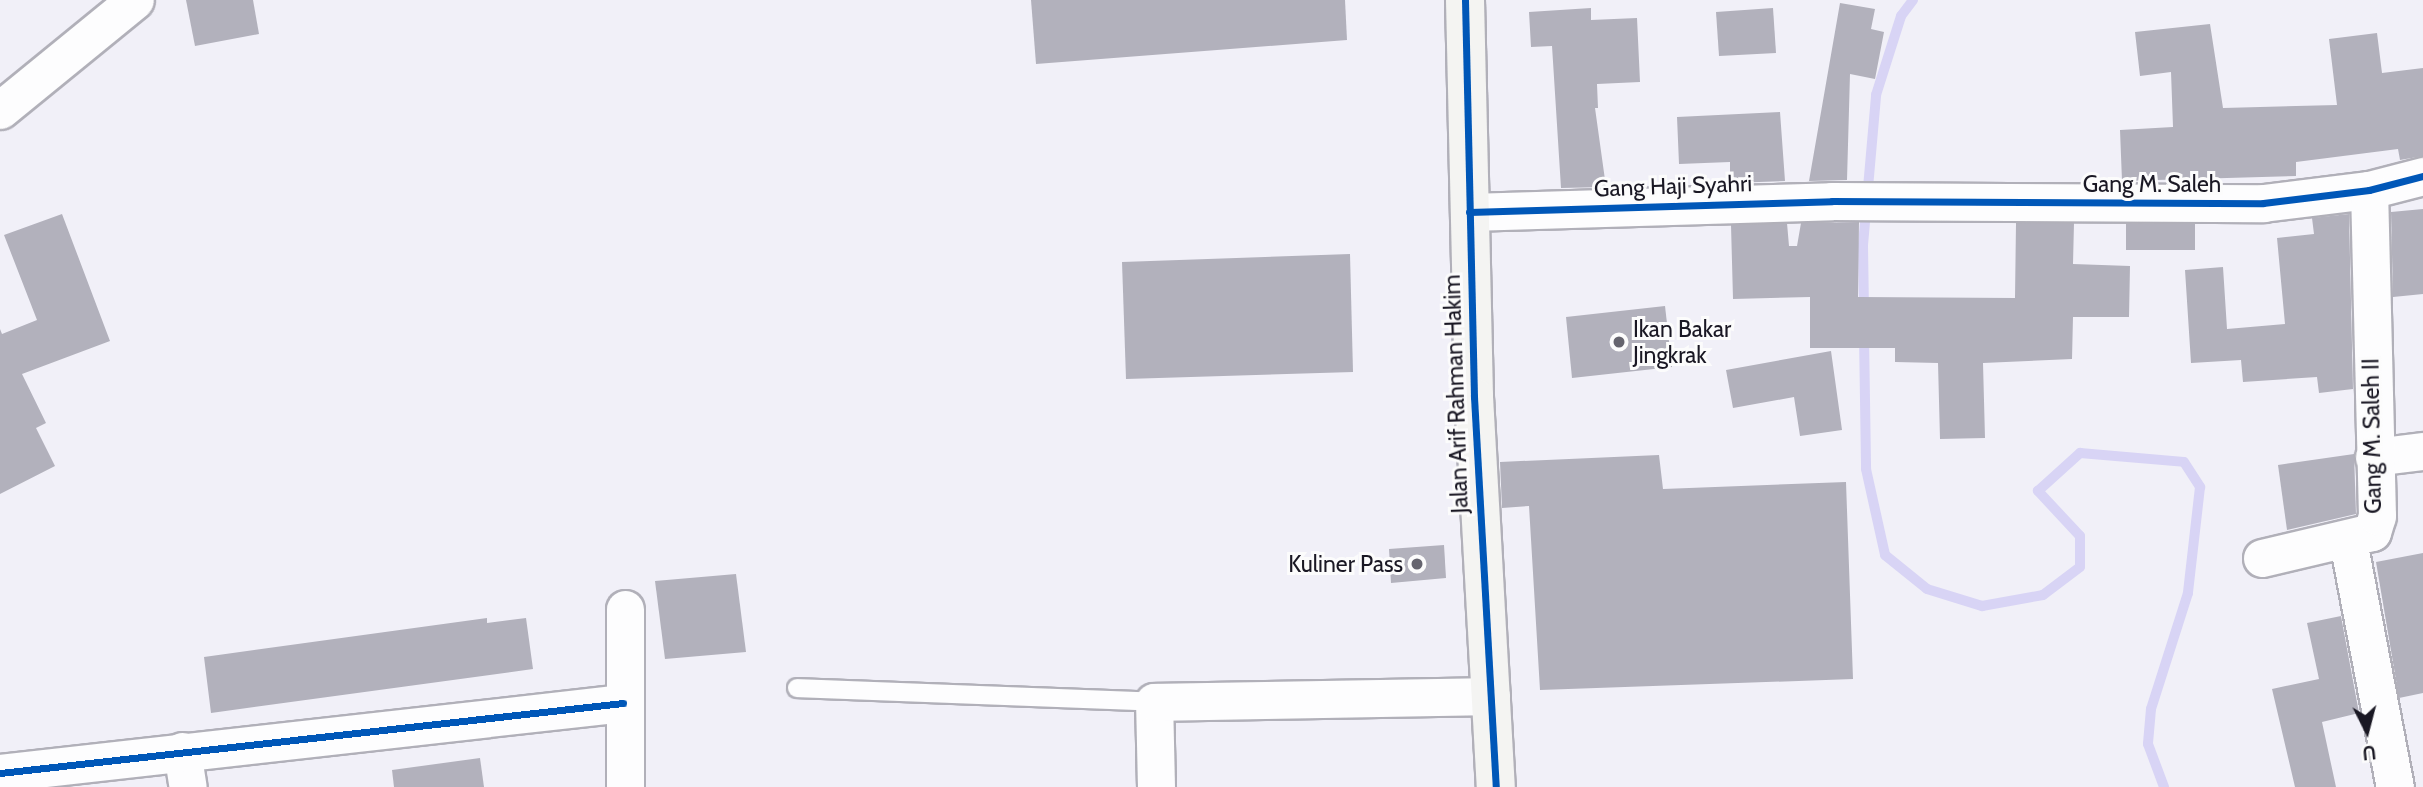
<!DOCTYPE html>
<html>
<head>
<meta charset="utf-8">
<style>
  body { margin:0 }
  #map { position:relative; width:2423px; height:787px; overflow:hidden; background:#f1f0f8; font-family:Cabin,sans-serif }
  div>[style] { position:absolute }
  .stream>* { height:10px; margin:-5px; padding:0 5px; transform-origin:5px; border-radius:5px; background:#d8d4f5 }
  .building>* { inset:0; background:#b2b1bc }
  .roads { filter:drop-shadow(2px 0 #b1b0b9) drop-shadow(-2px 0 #b1b0b9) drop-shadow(0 2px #b1b0b9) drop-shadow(0 -2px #b1b0b9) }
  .lane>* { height:18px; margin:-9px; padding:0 9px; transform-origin:9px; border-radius:9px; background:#fdfdfe }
  .street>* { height:37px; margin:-18.5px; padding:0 18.5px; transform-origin:18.5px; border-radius:18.5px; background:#fdfdfe }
  .secondary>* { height:38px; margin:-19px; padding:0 19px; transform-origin:19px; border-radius:19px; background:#f4f4f2 }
  .cycleway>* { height:7px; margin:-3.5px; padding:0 3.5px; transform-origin:3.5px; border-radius:3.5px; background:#0057b8 }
  .dots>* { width:19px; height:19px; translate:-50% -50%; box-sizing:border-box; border:4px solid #fcfcfc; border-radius:50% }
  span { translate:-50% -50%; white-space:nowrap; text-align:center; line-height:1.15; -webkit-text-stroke:6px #fcfcfc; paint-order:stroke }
  .street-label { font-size:23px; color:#1a1824 }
  .poi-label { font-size:23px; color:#1a1824 }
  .left { translate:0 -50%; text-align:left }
  .right { translate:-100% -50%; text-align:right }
  .north { position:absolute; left:2332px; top:696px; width:70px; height:70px; -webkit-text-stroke:5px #fcfcfc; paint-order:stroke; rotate:174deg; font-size:19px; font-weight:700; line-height:28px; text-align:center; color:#1a1824 }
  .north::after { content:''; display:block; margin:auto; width:24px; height:32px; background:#1a1824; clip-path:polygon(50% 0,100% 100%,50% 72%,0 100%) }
</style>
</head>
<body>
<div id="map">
  <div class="stream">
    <i style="left:1864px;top:310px;width:65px;rotate:-90.9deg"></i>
    <i style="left:1863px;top:245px;width:151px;rotate:-85deg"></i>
    <i style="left:1876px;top:95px;width:83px;rotate:-72.4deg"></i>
    <i style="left:1901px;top:16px;width:20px;rotate:-53deg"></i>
    <i style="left:1864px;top:336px;width:133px;rotate:89.1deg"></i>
    <i style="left:1866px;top:469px;width:88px;rotate:77.5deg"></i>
    <i style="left:1885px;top:555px;width:54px;rotate:39deg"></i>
    <i style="left:1927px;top:589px;width:58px;rotate:17.2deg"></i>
    <i style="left:1982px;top:606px;width:62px;rotate:-10.2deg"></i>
    <i style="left:2043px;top:595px;width:46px;rotate:-37.1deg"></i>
    <i style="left:2080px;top:567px;width:31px;rotate:-90deg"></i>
    <i style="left:2080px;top:536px;width:62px;rotate:-133deg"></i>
    <i style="left:2038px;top:491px;width:57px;rotate:-42.1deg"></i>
    <i style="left:2080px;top:453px;width:104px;rotate:4.9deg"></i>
    <i style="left:2184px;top:462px;width:30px;rotate:57deg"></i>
    <i style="left:2200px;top:487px;width:107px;rotate:96.5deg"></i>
    <i style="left:2188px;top:593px;width:122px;rotate:107.7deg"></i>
    <i style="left:2151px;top:709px;width:35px;rotate:95deg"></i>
    <i style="left:2148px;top:744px;width:46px;rotate:69.6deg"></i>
  </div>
  <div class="building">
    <i style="clip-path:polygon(186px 0,253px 0,259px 34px,195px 46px)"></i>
    <i style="clip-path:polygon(1031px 0,1345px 0,1347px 40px,1036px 64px)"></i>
    <i style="clip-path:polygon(1840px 3px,1875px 9px,1871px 29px,1884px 32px,1875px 79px,1850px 74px,1847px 180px,1809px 181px)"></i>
    <i style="clip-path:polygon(1591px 8px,1591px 20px,1637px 18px,1640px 82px,1597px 84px,1598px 108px,1595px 108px,1606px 187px,1561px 188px,1552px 46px,1531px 47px,1529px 12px)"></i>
    <i style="clip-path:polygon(1773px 8px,1776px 53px,1719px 56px,1716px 12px)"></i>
    <i style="clip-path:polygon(2210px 24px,2223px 108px,2337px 105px,2329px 39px,2377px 33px,2382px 73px,2423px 68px,2423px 156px,2400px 160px,2398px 149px,2296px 162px,2296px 176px,2122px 181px,2120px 130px,2173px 127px,2171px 72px,2140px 76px,2135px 32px)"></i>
    <i style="clip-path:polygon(1780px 112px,1785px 181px,1730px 183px,1730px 162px,1679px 164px,1677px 117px)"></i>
    <i style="clip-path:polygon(2423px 209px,2423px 294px,2393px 297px,2391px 212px)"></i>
    <i style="clip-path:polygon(62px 214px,110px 341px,22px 374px,46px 423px,36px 428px,55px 466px,0 494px,0 329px,2px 334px,37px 320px,4px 235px)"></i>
    <i style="clip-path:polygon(2349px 214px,2353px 389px,2319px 393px,2317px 377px,2243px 382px,2241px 360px,2191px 363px,2185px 270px,2223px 267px,2227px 329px,2285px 324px,2277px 238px,2314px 234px,2312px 218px)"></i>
    <i style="clip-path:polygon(1859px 222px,1858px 297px,2015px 298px,2016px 223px,2074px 223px,2073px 264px,2130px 266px,2129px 317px,2073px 317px,2072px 359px,1983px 363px,1985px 438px,1940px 439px,1938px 363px,1895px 362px,1895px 348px,1810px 348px,1810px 297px,1733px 299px,1731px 225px,1787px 223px,1789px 246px,1797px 246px,1801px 223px)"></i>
    <i style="clip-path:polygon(2126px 223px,2195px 224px,2195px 250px,2126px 250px)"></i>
    <i style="clip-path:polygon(1350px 254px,1353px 372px,1126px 379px,1122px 262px)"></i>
    <i style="clip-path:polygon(1665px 306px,1672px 367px,1572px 378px,1566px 317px)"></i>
    <i style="clip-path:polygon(1831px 351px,1842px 430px,1800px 436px,1794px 397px,1733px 408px,1726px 370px)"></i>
    <i style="clip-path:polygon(2354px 454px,2356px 514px,2287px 530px,2278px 465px)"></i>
    <i style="clip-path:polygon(1659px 455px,1663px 489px,1846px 482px,1853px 679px,1540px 690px,1529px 506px,1502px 508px,1500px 462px)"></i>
    <i style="clip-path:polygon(1444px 545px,1446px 578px,1391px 583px,1389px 549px)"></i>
    <i style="clip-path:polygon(2423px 553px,2423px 693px,2399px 698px,2376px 562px)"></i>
    <i style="clip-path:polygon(736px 574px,746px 652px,665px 659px,655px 581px)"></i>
    <i style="clip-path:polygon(2341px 616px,2359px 713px,2322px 722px,2336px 787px,2295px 787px,2272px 689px,2319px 679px,2307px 623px)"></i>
    <i style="clip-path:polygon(487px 618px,487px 623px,526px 618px,533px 669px,211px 713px,204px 657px)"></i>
    <i style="clip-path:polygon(480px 758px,484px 787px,394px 787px,392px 770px)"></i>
  </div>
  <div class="roads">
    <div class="lane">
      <i style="left:797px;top:688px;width:357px;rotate:2.2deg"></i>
    </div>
    <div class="street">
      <i style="left:0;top:110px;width:174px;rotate:-39.2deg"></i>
      <i style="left:1469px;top:212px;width:363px;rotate:-1.7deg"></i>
      <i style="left:1832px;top:201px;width:431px;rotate:0.3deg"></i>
      <i style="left:2263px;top:203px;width:107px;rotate:-7deg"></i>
      <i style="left:2369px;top:190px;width:56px;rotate:-14.5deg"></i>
      <i style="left:2374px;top:457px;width:49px;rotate:-7deg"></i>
      <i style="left:2348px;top:541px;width:250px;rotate:79.2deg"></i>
      <i style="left:2262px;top:558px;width:113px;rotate:-13.3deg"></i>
      <i style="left:2372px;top:532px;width:17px;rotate:-73deg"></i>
      <i style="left:2377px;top:516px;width:326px;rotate:-91.4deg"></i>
      <i style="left:182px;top:751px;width:36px;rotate:81deg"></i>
      <i style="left:0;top:773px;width:627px;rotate:-6.41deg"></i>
      <i style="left:625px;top:787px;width:178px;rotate:-90deg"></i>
      <i style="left:1156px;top:787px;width:85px;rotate:-91.3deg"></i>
      <i style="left:1154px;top:702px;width:337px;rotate:-1deg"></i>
    </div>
    <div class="secondary">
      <i style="left:1465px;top:0;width:397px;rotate:88.7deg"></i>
      <i style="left:1474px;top:397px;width:391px;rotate:86.8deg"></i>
    </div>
  </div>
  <div class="cycleway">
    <i style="left:1465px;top:0;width:397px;rotate:88.7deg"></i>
    <i style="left:1474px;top:397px;width:391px;rotate:86.8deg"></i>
    <i style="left:1469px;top:212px;width:363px;rotate:-1.7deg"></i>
    <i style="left:1832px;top:201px;width:431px;rotate:0.3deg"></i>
    <i style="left:2263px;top:203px;width:107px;rotate:-7deg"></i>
    <i style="left:2369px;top:190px;width:56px;rotate:-14.5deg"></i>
    <i style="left:0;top:773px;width:627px;rotate:-6.41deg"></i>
  </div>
  <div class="dots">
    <i style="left:1619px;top:342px;background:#65646e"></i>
    <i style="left:1417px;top:564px;background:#65646e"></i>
  </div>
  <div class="street-label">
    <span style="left:2152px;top:184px">Gang M. Saleh</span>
    <span style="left:1673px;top:186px;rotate:-2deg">Gang Haji Syahri</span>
    <span style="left:1456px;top:394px;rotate:-92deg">Jalan Arif Rahman Hakim</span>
    <span style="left:2372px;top:436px;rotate:-91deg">Gang M. Saleh II</span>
  </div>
  <div class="poi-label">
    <span class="left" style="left:1633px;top:342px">Ikan Bakar<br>Jingkrak</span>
    <span class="right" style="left:1403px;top:564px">Kuliner Pass</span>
  </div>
  <div class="north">U</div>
</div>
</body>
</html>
